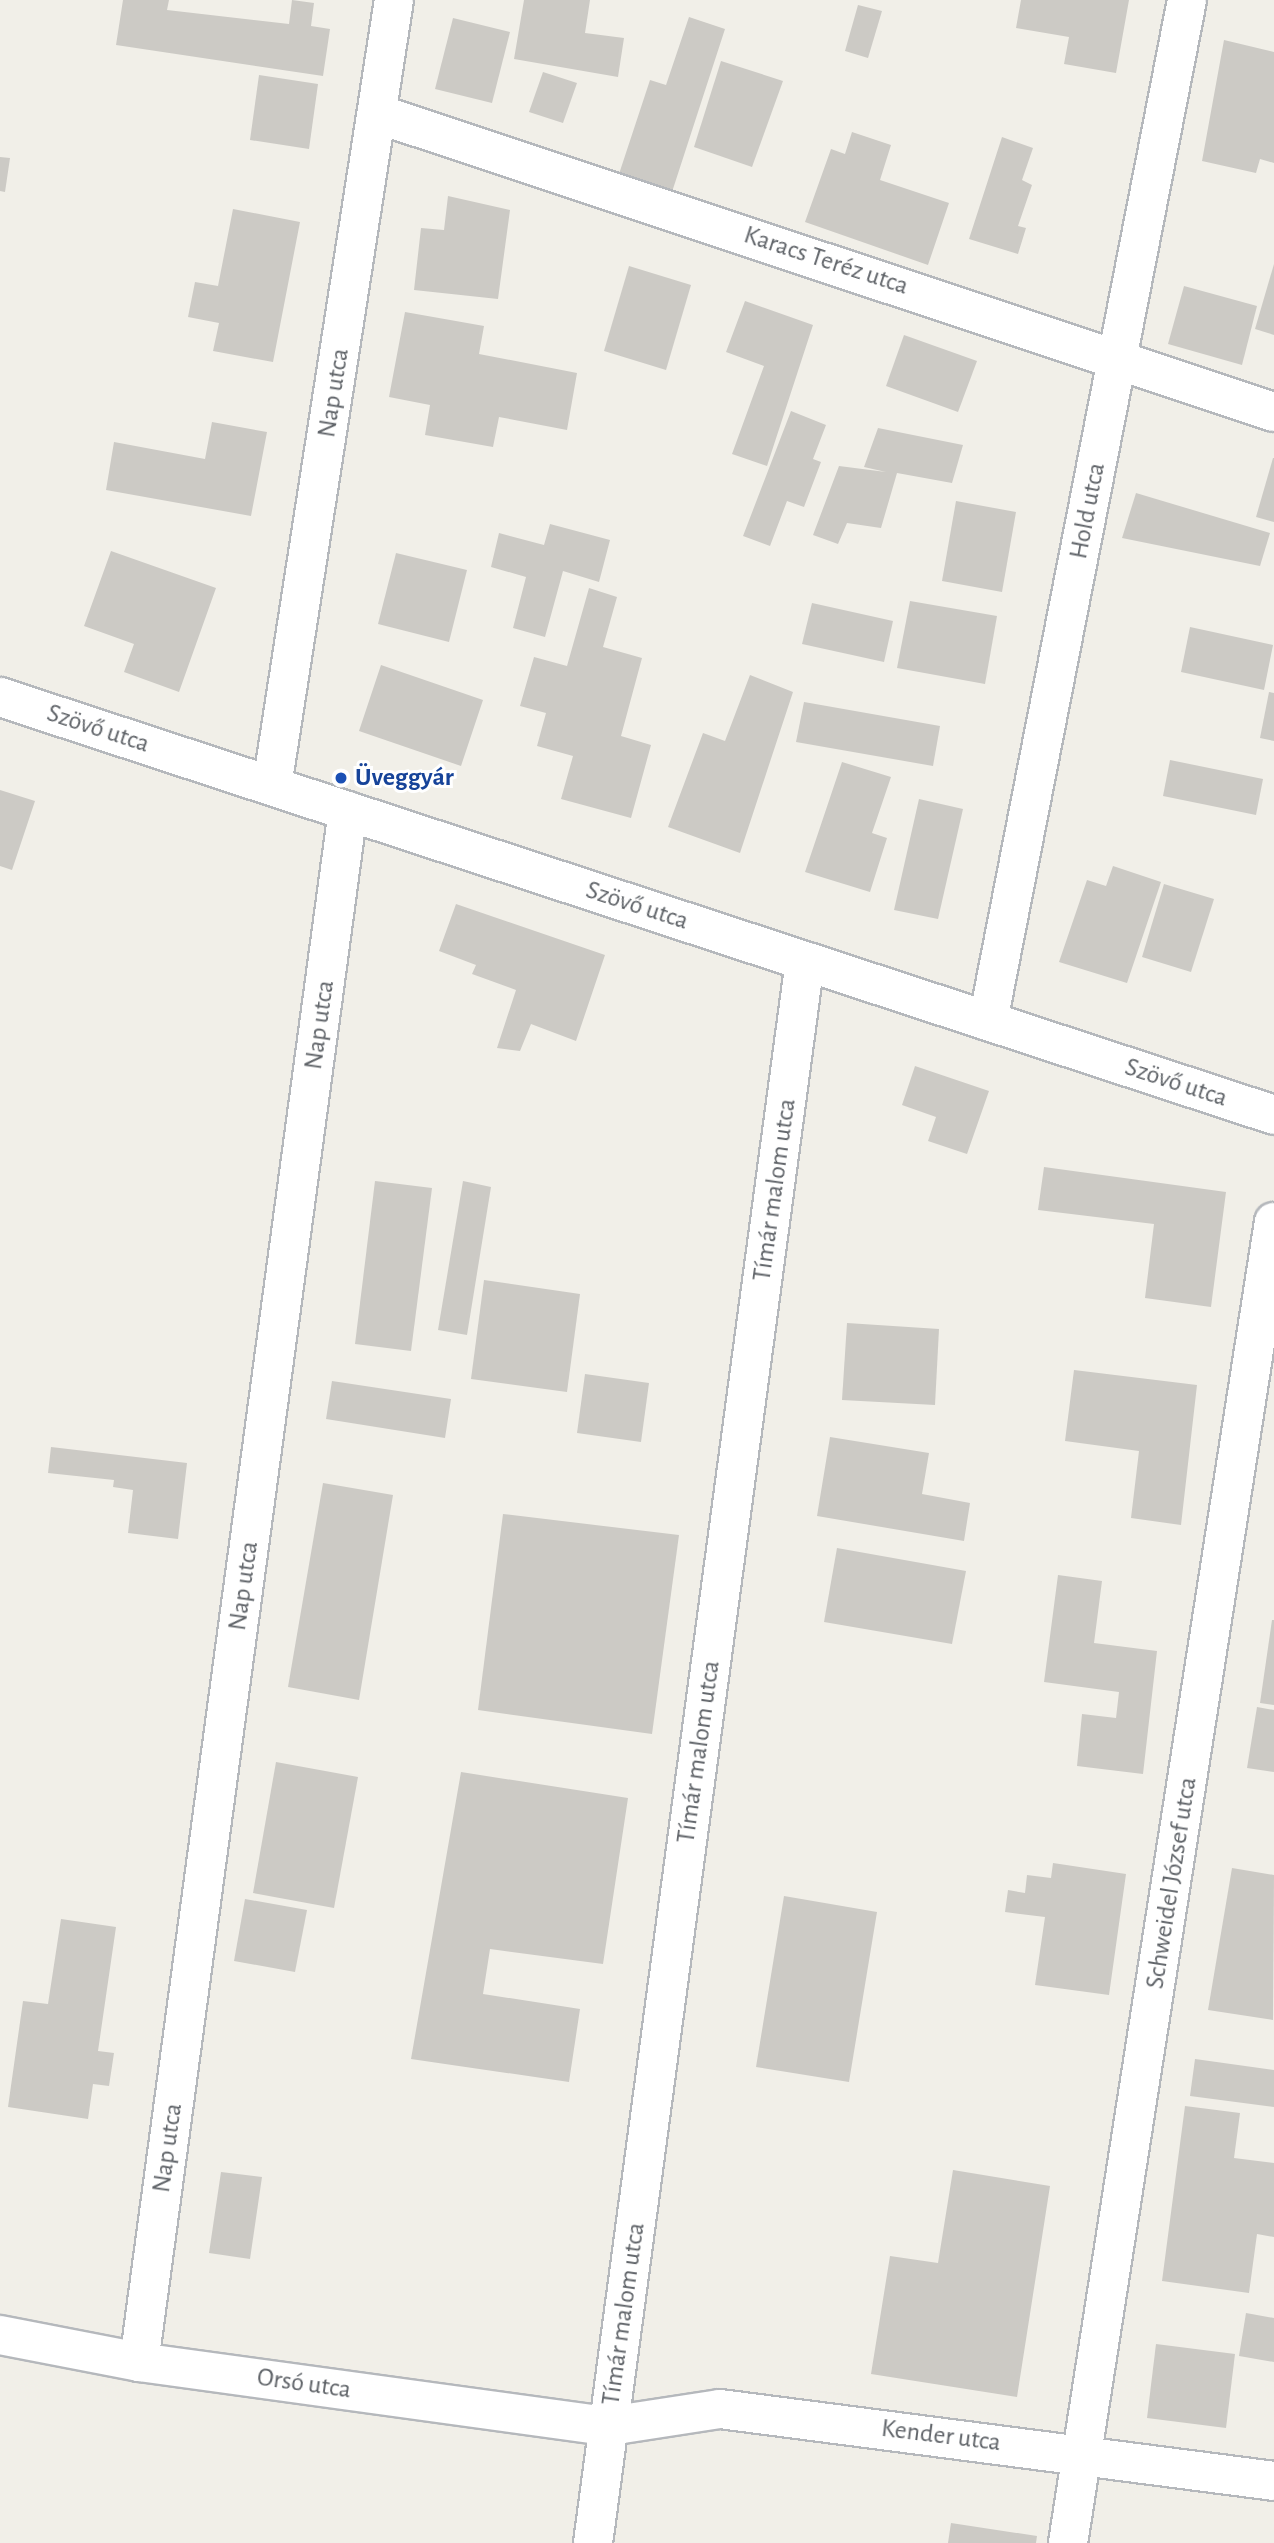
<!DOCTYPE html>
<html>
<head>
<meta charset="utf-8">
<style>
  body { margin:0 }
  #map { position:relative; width:1274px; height:2543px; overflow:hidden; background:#f1efe8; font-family:"Alegreya Sans",sans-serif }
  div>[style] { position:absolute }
  .building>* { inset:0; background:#cccac5 }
  .roads { filter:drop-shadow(2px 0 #b5b8bc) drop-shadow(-2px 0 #b5b8bc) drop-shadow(0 2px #b5b8bc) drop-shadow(0 -2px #b5b8bc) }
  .minor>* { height:38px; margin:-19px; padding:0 19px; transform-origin:19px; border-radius:19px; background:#fff }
  .dots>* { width:19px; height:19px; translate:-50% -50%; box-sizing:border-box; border:4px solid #fff; border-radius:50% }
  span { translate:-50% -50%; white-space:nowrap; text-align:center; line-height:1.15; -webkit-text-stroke:6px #fff; paint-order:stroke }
  .street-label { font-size:26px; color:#5f6368 }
  .transit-label { font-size:26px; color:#164399; font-weight:700 }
  .left { translate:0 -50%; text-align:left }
</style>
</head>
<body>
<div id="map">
  <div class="building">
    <i style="clip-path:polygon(123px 0,169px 0,167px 10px,289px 24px,292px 0,314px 3px,311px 26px,330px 29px,323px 76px,116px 45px)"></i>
    <i style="clip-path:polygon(524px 0,590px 0,585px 33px,624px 38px,618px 77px,514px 59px)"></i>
    <i style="clip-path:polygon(1021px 0,1129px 0,1116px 73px,1064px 64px,1069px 37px,1016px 28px)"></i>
    <i style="clip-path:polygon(858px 5px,882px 11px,868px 58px,845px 51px)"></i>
    <i style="clip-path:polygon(689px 17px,725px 29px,672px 192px,619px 174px,650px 80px,666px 85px)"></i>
    <i style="clip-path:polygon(453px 18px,510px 32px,492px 103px,435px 89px)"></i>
    <i style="clip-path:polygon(1224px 40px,1274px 52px,1274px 163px,1260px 159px,1256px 173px,1202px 161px)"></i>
    <i style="clip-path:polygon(721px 61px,783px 81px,752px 167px,694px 147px)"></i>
    <i style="clip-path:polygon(543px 72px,577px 83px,563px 123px,529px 112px)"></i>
    <i style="clip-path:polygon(259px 75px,318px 84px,309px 149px,250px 140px)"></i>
    <i style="clip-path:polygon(852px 132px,891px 145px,880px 180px,949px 203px,928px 265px,805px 222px,831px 149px,845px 154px)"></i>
    <i style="clip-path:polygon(1002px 137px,1033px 148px,1022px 180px,1032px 185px,1018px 226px,1026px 228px,1018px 254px,969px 239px)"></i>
    <i style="clip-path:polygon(0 157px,10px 158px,5px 192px,0 191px)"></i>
    <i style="clip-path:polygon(448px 196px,510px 210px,498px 299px,414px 290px,421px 228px,444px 230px)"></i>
    <i style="clip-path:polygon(233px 209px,300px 222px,273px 362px,213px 351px,219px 323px,188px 317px,195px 282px,218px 286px)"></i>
    <i style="clip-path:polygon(1274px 264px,1274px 335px,1255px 329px)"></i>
    <i style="clip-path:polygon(629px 266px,691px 285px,666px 370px,604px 351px)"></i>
    <i style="clip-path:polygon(1184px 286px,1257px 306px,1242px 365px,1168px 344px)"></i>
    <i style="clip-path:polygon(745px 301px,813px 325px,767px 466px,732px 454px,764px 366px,726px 352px)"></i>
    <i style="clip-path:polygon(405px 312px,484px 326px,479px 354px,577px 373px,567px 430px,499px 417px,493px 447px,425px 435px,430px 405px,389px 397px)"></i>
    <i style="clip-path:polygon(904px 335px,977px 361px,958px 412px,886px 386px)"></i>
    <i style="clip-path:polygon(791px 411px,826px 425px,813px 459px,821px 462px,804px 507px,787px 501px,770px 546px,743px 536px)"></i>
    <i style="clip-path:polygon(212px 422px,267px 432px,251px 516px,106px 490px,114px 442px,205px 459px)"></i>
    <i style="clip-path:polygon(878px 428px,963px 445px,952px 483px,897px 473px,881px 528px,847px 523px,838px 544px,813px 535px,839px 466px,886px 472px,864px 467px)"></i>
    <i style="clip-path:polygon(1273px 458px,1274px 458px,1274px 522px,1256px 517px)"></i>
    <i style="clip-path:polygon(1136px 493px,1270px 533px,1260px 566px,1122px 538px)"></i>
    <i style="clip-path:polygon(956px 501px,1016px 512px,1002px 592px,942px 581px)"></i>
    <i style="clip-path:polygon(550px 524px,610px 540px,599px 582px,563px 571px,545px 637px,513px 628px,526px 577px,491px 567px,499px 533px,544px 545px)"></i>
    <i style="clip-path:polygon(111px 551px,216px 588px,179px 692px,124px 672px,134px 644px,84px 626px)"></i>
    <i style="clip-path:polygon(396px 553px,467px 570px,449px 642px,378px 624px)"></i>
    <i style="clip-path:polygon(589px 588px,617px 597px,603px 647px,642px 658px,621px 736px,651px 745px,631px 818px,561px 799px,573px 756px,537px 746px,546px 713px,520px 706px,534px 657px,567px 666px)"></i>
    <i style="clip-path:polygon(910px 601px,997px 616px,985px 684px,897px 668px)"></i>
    <i style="clip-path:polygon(812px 603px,893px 621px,884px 662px,802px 644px)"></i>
    <i style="clip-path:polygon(1190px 627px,1273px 645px,1264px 690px,1181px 672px)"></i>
    <i style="clip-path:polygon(381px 665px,483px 700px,461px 766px,359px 731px)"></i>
    <i style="clip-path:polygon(750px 675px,793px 692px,740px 853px,668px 827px,703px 733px,725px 741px)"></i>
    <i style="clip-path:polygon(1269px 692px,1274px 693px,1274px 741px,1260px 738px)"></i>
    <i style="clip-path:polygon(804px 702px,940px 726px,933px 766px,796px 742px)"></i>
    <i style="clip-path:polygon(1170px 760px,1263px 779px,1256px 815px,1163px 796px)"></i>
    <i style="clip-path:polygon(842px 762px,891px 777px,872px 833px,887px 838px,870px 892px,805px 872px)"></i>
    <i style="clip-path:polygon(0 790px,35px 801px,12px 870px,0 866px)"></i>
    <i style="clip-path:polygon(919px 799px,963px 809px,938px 919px,894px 910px)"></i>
    <i style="clip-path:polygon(1113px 866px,1161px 882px,1127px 983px,1059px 962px,1087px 880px,1106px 886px)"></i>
    <i style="clip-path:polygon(1164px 884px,1214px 899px,1191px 972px,1142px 957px)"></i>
    <i style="clip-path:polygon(456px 904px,605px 955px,576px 1041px,531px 1024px,520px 1051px,497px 1048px,516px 990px,472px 974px,476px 965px,439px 951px)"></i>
    <i style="clip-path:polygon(915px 1066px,989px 1091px,967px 1154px,928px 1141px,936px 1117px,902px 1105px)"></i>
    <i style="clip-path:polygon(1044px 1167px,1226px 1192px,1211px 1307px,1145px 1298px,1154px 1224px,1038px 1210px)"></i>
    <i style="clip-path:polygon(375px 1181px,432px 1188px,411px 1351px,355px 1344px)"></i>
    <i style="clip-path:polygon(463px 1181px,491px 1187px,467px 1335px,438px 1330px)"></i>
    <i style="clip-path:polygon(484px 1280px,580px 1294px,567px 1392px,471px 1379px)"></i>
    <i style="clip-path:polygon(847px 1323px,939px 1329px,935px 1405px,842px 1400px)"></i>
    <i style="clip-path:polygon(1074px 1370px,1197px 1385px,1181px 1525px,1131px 1518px,1139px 1451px,1065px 1441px)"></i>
    <i style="clip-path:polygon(585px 1374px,649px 1383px,641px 1442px,577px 1433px)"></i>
    <i style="clip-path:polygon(332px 1381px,451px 1399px,445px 1438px,326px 1419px)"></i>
    <i style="clip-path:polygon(830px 1437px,929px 1453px,922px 1494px,970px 1503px,964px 1541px,817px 1516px)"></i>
    <i style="clip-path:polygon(51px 1447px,187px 1463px,178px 1539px,128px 1533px,133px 1490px,113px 1487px,114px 1480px,48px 1473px)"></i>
    <i style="clip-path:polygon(323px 1483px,393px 1495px,359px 1700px,288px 1687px)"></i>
    <i style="clip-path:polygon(503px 1514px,679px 1535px,652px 1734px,478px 1710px)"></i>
    <i style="clip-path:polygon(837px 1548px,966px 1571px,952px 1644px,824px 1622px)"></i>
    <i style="clip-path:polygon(1058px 1575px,1102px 1581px,1094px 1643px,1157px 1651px,1143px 1774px,1077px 1766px,1082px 1714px,1116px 1718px,1119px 1692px,1044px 1682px)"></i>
    <i style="clip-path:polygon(1272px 1620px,1274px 1620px,1274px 1705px,1260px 1703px)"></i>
    <i style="clip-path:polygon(1257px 1707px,1274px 1710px,1274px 1772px,1247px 1768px)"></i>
    <i style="clip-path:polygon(276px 1762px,358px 1777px,334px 1908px,253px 1893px)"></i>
    <i style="clip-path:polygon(461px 1772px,628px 1798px,603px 1964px,490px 1949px,483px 1994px,580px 2009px,569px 2082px,411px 2059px)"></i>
    <i style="clip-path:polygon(1053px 1863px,1126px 1874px,1109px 1995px,1035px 1985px,1045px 1917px,1005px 1912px,1008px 1890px,1025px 1893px,1027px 1875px,1051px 1878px)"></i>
    <i style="clip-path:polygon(1232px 1868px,1274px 1875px,1273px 2020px,1208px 2010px)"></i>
    <i style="clip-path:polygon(784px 1896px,877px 1912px,849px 2082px,756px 2067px)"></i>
    <i style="clip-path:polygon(245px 1899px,307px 1910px,295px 1972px,234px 1961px)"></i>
    <i style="clip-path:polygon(61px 1919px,116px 1927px,98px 2051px,114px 2053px,109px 2086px,93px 2084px,88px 2119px,8px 2107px,23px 2001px,48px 2004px)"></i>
    <i style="clip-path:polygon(1195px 2059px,1274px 2070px,1274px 2107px,1190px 2096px)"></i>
    <i style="clip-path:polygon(1185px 2106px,1240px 2113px,1234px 2158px,1274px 2163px,1274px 2237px,1257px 2234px,1249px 2293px,1162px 2281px)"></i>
    <i style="clip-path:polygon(953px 2170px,1050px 2186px,1017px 2397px,871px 2374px,890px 2256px,938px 2263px)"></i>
    <i style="clip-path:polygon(221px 2172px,262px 2177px,250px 2259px,209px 2253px)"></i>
    <i style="clip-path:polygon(1246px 2313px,1274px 2318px,1274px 2362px,1239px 2356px)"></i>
    <i style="clip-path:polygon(1156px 2344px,1235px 2354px,1226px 2428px,1147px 2418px)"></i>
    <i style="clip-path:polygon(951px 2523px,1037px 2536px,1036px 2543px,948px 2543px)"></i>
  </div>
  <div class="roads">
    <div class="minor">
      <i style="left:378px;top:114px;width:944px;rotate:18.4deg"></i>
      <i style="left:0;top:697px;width:1341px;rotate:18.16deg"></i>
      <i style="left:272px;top:786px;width:795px;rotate:-81.18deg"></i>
      <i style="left:988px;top:1021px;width:1040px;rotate:-78.97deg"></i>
      <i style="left:0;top:2335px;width:142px;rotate:11deg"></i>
      <i style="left:139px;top:2362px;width:474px;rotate:7.8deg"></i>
      <i style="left:609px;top:2426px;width:112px;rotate:-8.7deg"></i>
      <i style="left:720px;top:2409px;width:559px;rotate:7.4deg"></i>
      <i style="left:139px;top:2362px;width:1565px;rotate:-82.33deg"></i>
      <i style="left:593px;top:2543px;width:1596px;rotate:-82.37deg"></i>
      <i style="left:1068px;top:2543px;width:1337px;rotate:-81.14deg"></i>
    </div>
  </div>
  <div class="dots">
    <i style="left:341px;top:778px;background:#1a4fb4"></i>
  </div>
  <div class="street-label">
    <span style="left:826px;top:261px;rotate:18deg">Karacs Teréz utca</span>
    <span style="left:334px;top:393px;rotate:-81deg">Nap utca</span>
    <span style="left:1088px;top:511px;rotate:-79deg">Hold utca</span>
    <span style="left:98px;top:729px;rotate:18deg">Szövő utca</span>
    <span style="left:637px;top:906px;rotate:18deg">Szövő utca</span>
    <span style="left:320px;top:1025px;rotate:-82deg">Nap utca</span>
    <span style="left:1176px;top:1083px;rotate:18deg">Szövő utca</span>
    <span style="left:775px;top:1190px;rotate:-82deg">Tímár malom utca</span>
    <span style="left:244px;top:1586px;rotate:-82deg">Nap utca</span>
    <span style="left:699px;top:1752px;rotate:-82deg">Tímár malom utca</span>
    <span style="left:1172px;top:1883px;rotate:-81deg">Schweidel József utca</span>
    <span style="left:168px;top:2148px;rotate:-82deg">Nap utca</span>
    <span style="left:624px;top:2314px;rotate:-82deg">Tímár malom utca</span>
    <span style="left:304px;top:2384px;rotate:8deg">Orsó utca</span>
    <span style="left:941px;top:2436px;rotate:7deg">Kender utca</span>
  </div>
  <div class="transit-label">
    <span class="left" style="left:355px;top:778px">Üveggyár</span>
  </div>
</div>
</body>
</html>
